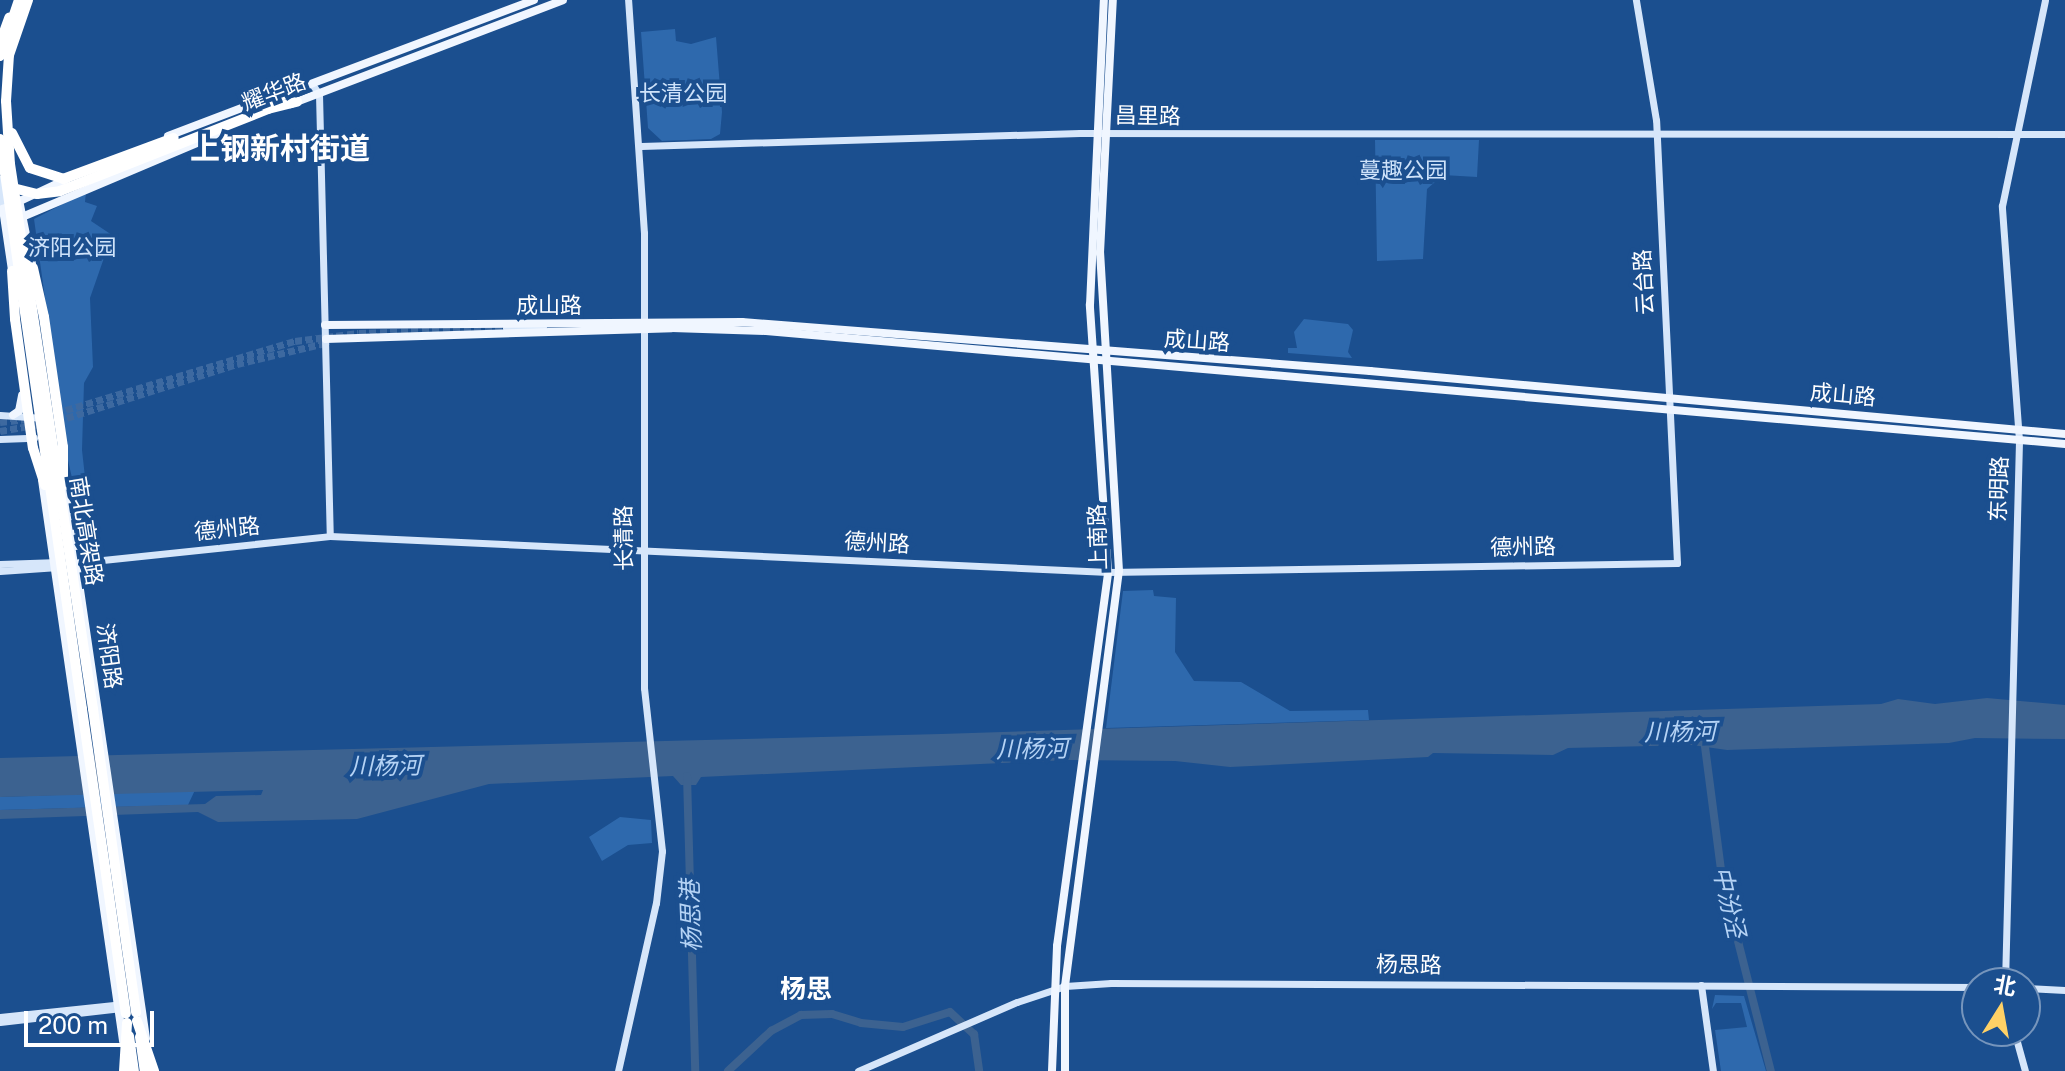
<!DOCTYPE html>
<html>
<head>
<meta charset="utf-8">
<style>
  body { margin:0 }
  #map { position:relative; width:2065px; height:1071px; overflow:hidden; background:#1b4f8f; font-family:"Public Sans","Noto Sans SC",sans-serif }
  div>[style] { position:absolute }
  .green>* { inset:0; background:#2e69ad }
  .water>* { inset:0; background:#3c6290 }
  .river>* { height:8px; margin:-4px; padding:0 4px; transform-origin:4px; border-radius:4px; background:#3c6290 }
  .secondary-tunnel>* { height:7px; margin-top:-3.5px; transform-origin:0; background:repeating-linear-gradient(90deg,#3d69a0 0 7px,transparent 0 10.5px) }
  .secondary>* { height:7px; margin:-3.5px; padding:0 3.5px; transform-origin:3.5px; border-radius:3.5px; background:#d6e6fa }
  .primary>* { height:8px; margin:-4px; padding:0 4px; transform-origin:4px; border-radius:4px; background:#f0f6ff }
  .highway>* { height:10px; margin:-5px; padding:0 5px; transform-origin:5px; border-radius:5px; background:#fff }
  .highway-bridge>* { height:10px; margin:-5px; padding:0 5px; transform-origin:5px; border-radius:5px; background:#fff }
  span { translate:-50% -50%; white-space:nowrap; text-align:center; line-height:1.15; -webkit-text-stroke:8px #1b4f8f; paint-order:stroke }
  .street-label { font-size:22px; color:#fff }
  .park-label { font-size:22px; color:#cfe3fa }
  .water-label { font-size:24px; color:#b5d3f5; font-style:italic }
  .quarter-label { font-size:26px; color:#fff; font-weight:700 }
  .district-label { font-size:30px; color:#fff; font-weight:700 }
  .north { position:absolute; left:1961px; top:967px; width:80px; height:80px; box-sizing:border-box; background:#1b4f8f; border:2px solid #7695bc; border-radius:50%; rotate:11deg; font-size:22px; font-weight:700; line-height:32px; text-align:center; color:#fff }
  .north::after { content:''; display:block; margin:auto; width:28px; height:36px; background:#ffd166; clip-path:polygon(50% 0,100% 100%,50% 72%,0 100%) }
  .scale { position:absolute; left:24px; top:1011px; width:130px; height:36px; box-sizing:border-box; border:4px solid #fff; border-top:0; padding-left:10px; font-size:24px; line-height:28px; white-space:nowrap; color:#fff; -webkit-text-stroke:6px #1b4f8f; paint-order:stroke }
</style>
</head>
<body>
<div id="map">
  <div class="green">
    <i style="clip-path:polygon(675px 29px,676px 41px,691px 44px,716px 37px,722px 112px,720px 134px,711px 139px,662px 141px,648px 128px,641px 32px)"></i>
    <i style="clip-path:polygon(1375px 140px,1479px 140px,1477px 177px,1443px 175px,1427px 189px,1423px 259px,1377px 261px)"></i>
    <i style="clip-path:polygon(86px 192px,85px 202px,97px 206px,91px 221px,112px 235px,90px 298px,93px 367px,84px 383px,82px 450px,90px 522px,82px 522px,67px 456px,34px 219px)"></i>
    <i style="clip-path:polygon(1304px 319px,1348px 324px,1353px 330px,1348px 352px,1352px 358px,1288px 353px,1288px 348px,1297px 348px,1294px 332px)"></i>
    <i style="clip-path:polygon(1153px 590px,1154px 596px,1176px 598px,1175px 652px,1194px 681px,1241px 682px,1290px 711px,1368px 710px,1369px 720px,1106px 728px,1123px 591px)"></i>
    <i style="clip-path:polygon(195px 790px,188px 805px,0 810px,0 797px)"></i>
    <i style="clip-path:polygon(620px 817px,651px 820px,652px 843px,628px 845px,602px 861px,589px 837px)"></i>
    <i style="clip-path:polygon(1715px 995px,1744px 996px,1766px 1071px,1721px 1071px,1715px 1030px,1747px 1027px,1741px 1003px,1716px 1003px,1712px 1009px)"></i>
  </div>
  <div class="water">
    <i style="clip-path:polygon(1987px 698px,2065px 705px,2065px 739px,1975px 738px,1949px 743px,1727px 750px,1692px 745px,1568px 748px,1553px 755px,1433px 753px,1428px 757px,1230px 767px,1175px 761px,1069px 760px,701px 777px,696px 785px,681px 785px,673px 776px,489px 784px,357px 819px,218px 822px,198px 812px,0 819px,0 810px,205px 804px,216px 796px,261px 795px,263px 790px,0 797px,0 758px,941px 734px,1881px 704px,1898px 699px,1935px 704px)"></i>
  </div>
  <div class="river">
    <i style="left:1704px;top:739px;width:140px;rotate:82.6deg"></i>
    <i style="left:1722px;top:878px;width:199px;rotate:75.8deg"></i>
    <i style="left:687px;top:776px;width:295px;rotate:88.4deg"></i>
    <i style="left:728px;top:1071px;width:59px;rotate:-42.9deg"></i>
    <i style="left:771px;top:1031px;width:34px;rotate:-28deg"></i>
    <i style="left:801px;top:1015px;width:31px;rotate:-2deg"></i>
    <i style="left:832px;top:1014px;width:30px;rotate:17deg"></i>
    <i style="left:861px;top:1023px;width:42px;rotate:5.4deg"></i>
    <i style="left:903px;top:1027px;width:49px;rotate:-17.7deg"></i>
    <i style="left:950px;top:1012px;width:33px;rotate:43deg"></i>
    <i style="left:974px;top:1034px;width:37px;rotate:82deg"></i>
  </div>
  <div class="secondary-tunnel">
    <i style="left:56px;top:413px;width:250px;rotate:-16.8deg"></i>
    <i style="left:295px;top:341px;width:64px;rotate:-7.1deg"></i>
    <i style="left:359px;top:333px;width:147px;rotate:-1.9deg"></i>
    <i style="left:57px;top:421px;width:189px;rotate:-17.6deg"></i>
    <i style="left:237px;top:364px;width:95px;rotate:-13.4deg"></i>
    <i style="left:0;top:422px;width:28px;rotate:-6deg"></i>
    <i style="left:0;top:431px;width:46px;rotate:-10.1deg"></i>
  </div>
  <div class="secondary">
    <i style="left:312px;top:84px;width:12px;rotate:55deg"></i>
    <i style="left:319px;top:94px;width:442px;rotate:88.6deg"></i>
    <i style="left:641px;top:146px;width:439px;rotate:-1.7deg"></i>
    <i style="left:1080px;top:133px;width:985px;rotate:0.06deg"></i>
    <i style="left:0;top:179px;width:31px;rotate:86deg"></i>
    <i style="left:506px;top:328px;width:37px;rotate:-2deg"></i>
    <i style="left:0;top:415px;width:43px;rotate:4deg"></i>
    <i style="left:0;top:439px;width:34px;rotate:-2deg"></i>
    <i style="left:74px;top:563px;width:257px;rotate:-6deg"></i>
    <i style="left:330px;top:536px;width:779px;rotate:2.65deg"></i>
    <i style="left:1108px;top:572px;width:569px;rotate:-0.91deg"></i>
    <i style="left:1677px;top:563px;width:443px;rotate:-92.7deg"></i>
    <i style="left:1656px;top:120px;width:122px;rotate:-99.5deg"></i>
    <i style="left:0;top:564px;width:59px;rotate:-1.9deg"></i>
    <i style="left:0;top:571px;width:58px;rotate:-3.9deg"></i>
    <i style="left:2005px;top:983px;width:543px;rotate:-88.52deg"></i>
    <i style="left:2019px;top:440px;width:235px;rotate:-94.2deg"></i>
    <i style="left:2002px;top:206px;width:210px;rotate:-78.2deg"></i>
    <i style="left:1701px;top:985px;width:87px;rotate:82.1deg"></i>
    <i style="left:2025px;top:988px;width:40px;rotate:2.9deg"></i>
    <i style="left:0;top:1017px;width:124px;rotate:-6deg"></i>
    <i style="left:0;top:1022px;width:122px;rotate:-6.6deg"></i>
    <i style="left:2014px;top:1031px;width:41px;rotate:74.6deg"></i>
    <i style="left:618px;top:1071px;width:172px;rotate:-77.3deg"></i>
    <i style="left:656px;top:903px;width:52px;rotate:-83.4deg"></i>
    <i style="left:662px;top:851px;width:164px;rotate:-96.3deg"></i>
    <i style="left:644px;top:688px;width:455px;rotate:-90deg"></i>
    <i style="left:644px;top:233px;width:234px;rotate:-93.9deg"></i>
    <i style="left:858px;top:1071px;width:173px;rotate:-23.5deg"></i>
    <i style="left:1017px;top:1002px;width:51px;rotate:-18.4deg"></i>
    <i style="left:1065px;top:986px;width:46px;rotate:-3.7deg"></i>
    <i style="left:1111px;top:983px;width:866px;rotate:0.26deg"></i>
  </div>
  <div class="primary">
    <i style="left:284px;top:94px;width:267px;rotate:-20.6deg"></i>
    <i style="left:291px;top:104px;width:291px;rotate:-20.9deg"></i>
    <i style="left:168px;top:136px;width:90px;rotate:-20.9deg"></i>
    <i style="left:19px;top:200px;width:76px;rotate:78.5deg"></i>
    <i style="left:22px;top:217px;width:218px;rotate:-22.9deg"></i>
    <i style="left:13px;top:277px;width:69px;rotate:-98.4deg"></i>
    <i style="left:3px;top:209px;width:71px;rotate:-25.1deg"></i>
    <i style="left:325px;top:325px;width:417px;rotate:-0.4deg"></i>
    <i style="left:742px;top:322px;width:630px;rotate:4.46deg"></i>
    <i style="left:1370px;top:371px;width:698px;rotate:5.18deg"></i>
    <i style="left:326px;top:339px;width:346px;rotate:-1.8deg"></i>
    <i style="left:672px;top:328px;width:94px;rotate:1.8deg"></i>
    <i style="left:766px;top:331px;width:1304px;rotate:4.97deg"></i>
    <i style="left:13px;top:415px;width:7px;rotate:-34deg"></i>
    <i style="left:19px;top:411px;width:16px;rotate:-79deg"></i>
    <i style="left:42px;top:480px;width:567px;rotate:81.78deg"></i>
    <i style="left:64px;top:481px;width:563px;rotate:81.63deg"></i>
    <i style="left:1052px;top:1071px;width:125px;rotate:-87.7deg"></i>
    <i style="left:1057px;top:946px;width:377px;rotate:-82.2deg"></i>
    <i style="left:1108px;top:572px;width:268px;rotate:-93.9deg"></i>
    <i style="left:1090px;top:305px;width:305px;rotate:-87.4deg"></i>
    <i style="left:1065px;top:1071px;width:85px;rotate:-90deg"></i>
    <i style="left:1065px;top:986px;width:418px;rotate:-82.6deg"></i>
    <i style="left:1119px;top:571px;width:319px;rotate:-93.4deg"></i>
    <i style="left:1100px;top:253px;width:253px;rotate:-87.1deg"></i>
  </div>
  <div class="highway">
    <i style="left:0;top:56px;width:59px;rotate:-71.3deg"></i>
    <i style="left:6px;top:101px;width:46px;rotate:-86.3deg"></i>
    <i style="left:9px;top:55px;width:58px;rotate:-70.9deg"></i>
    <i style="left:249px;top:109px;width:42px;rotate:-22.3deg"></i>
    <i style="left:60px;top:191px;width:224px;rotate:-21.5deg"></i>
    <i style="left:268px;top:109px;width:30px;rotate:-14deg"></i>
    <i style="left:33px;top:268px;width:50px;rotate:77.3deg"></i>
    <i style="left:12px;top:271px;width:48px;rotate:86.4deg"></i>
    <i style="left:82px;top:709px;width:160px;rotate:81.7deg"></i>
    <i style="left:93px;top:709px;width:159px;rotate:82deg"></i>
    <i style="left:129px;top:1036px;width:35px;rotate:82deg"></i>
    <i style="left:140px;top:1037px;width:34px;rotate:82deg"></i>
  </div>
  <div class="highway-bridge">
    <i style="left:0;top:43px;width:27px;rotate:-70deg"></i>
    <i style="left:6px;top:101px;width:63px;rotate:86.4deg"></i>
    <i style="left:10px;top:164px;width:551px;rotate:81.34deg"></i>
    <i style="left:12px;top:133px;width:39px;rotate:63deg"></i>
    <i style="left:30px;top:168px;width:35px;rotate:18deg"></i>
    <i style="left:63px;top:179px;width:118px;rotate:-20.3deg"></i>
    <i style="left:0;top:139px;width:576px;rotate:81.81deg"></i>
    <i style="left:9px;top:187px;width:29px;rotate:14deg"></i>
    <i style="left:37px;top:194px;width:23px;rotate:-7deg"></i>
    <i style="left:44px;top:317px;width:131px;rotate:81.7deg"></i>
    <i style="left:63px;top:447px;width:38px;rotate:90deg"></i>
    <i style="left:15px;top:319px;width:130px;rotate:82.1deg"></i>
    <i style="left:33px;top:448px;width:39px;rotate:72deg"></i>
    <i style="left:115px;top:866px;width:148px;rotate:81.8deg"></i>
    <i style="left:105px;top:867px;width:148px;rotate:81.9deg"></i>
    <i style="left:137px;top:1021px;width:53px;rotate:71.2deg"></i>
    <i style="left:124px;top:1071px;width:48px;rotate:-86.4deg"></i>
  </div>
  <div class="street-label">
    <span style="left:274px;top:92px;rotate:-21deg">耀华路</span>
    <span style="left:1148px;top:116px;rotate:1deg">昌里路</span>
    <span style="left:1644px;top:282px;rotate:-93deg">云台路</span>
    <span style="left:549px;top:306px">成山路</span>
    <span style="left:1197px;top:341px;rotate:4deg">成山路</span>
    <span style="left:1843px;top:395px;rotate:5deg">成山路</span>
    <span style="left:1999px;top:489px;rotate:-88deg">东明路</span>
    <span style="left:227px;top:529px;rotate:-6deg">德州路</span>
    <span style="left:86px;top:531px;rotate:81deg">南北高架路</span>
    <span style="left:1098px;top:537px;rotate:-92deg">上南路</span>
    <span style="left:624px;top:538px;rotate:-91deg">长清路</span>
    <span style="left:877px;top:543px;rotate:3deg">德州路</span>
    <span style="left:1523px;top:547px;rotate:-1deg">德州路</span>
    <span style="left:109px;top:656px;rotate:82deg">济阳路</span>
    <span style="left:1409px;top:965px;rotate:1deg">杨思路</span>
  </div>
  <div class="park-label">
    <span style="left:683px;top:94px">长清公园</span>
    <span style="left:1403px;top:171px">蔓趣公园</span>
    <span style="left:72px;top:248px">济阳公园</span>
  </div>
  <div class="water-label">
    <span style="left:1680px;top:732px;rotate:-1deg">川杨河</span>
    <span style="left:1032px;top:749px;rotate:-1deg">川杨河</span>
    <span style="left:385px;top:766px;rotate:-1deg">川杨河</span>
    <span style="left:1729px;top:902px;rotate:77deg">中汾泾</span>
    <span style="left:691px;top:916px;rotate:-92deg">杨思港</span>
  </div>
  <div class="quarter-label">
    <span style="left:806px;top:989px">杨思</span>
  </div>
  <div class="district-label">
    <span style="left:280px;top:148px">上钢新村街道</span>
  </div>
  <div class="north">北</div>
  <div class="scale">200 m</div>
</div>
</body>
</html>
